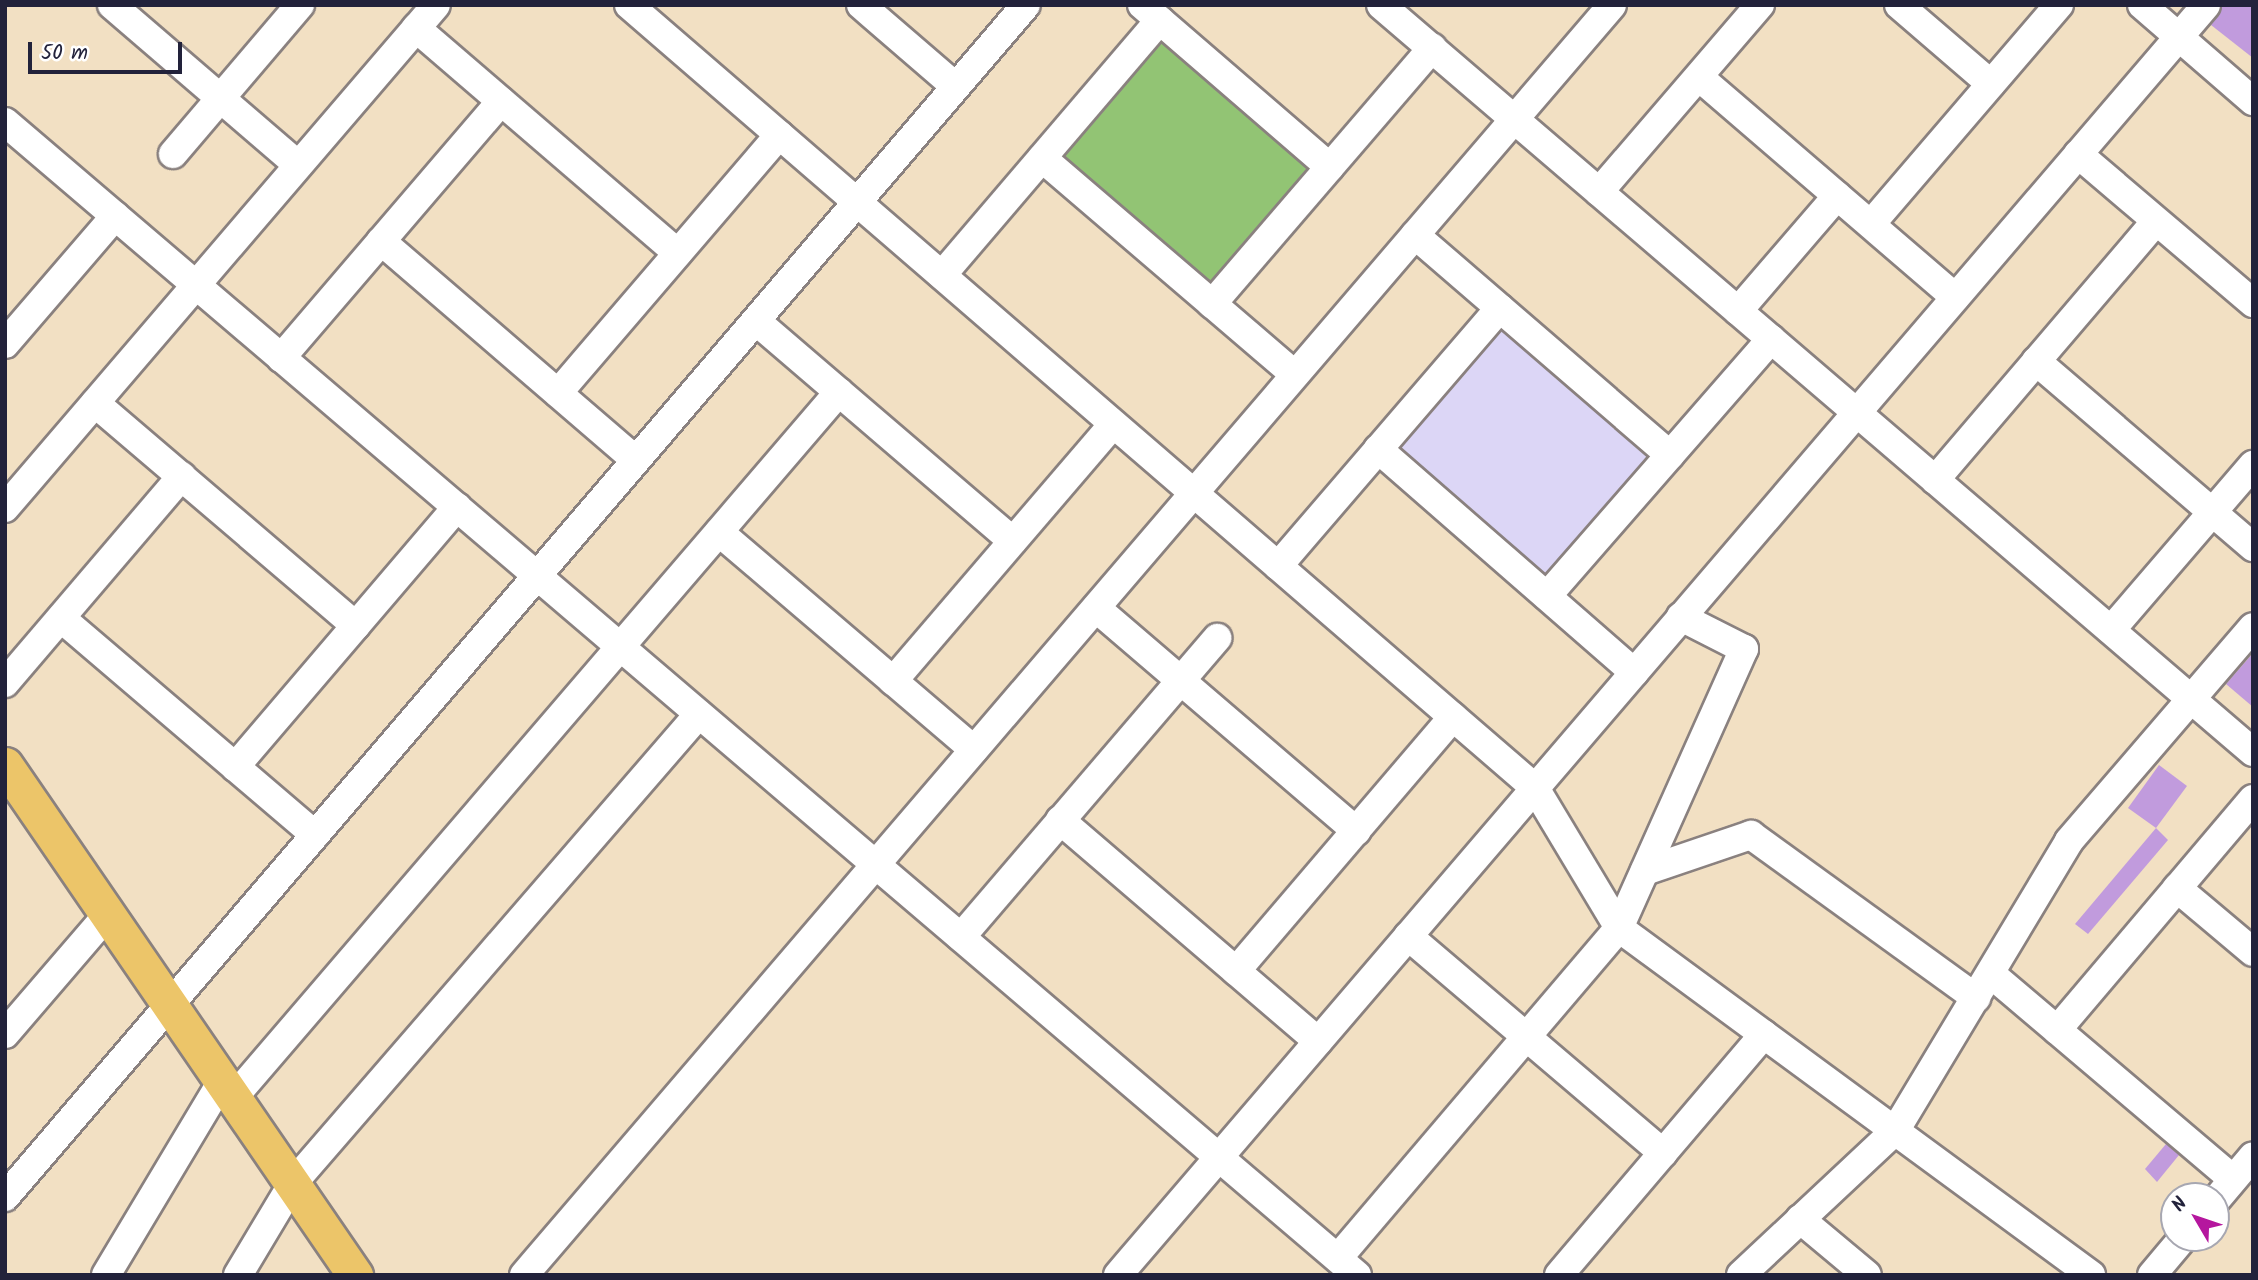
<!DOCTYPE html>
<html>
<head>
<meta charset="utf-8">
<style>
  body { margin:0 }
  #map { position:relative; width:2258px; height:1280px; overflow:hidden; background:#f2e0c3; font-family:Kalam,sans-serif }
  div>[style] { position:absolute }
  .built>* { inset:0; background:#dcd6f6 }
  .green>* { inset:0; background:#92c474 }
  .building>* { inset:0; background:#c19bdd }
  .roads { filter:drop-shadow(2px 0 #8a817f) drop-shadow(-2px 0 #8a817f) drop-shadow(0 2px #8a817f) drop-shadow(0 -2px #8a817f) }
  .minor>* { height:28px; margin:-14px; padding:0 14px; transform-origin:14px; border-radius:14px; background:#fff }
  .major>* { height:35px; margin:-17.5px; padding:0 17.5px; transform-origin:17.5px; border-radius:17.5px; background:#ecc569 }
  span { translate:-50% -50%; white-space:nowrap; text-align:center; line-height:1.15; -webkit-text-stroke:7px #fff; paint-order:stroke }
  .frame { position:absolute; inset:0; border:7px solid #22223b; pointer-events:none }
  .north { position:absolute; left:2160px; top:1182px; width:70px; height:70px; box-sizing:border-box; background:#fff; border:2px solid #a7a7b1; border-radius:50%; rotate:309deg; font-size:19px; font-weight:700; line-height:28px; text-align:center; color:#22223b }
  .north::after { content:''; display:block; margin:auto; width:24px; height:32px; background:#b5179e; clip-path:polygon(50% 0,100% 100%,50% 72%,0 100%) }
  .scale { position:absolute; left:28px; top:42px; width:154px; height:32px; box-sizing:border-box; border:4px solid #22223b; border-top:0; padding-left:9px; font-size:21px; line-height:24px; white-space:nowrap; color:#22223b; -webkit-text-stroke:5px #fff; paint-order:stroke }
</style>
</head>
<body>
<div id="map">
  <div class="built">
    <i style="clip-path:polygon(1509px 321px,1654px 453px,1542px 577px,1397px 446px)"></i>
  </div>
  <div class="green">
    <i style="clip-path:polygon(1157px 28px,1324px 171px,1214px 298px,1048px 155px)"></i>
  </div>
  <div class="building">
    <i style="clip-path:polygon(2222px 5px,2253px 5px,2253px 58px,2211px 25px)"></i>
    <i style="clip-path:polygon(2253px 653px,2253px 707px,2226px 684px)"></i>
    <i style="clip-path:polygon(2159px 765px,2187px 786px,2156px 828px,2128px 808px)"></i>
    <i style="clip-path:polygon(2156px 828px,2168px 840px,2088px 934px,2075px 924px)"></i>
    <i style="clip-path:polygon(2166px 1144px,2179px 1155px,2157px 1182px,2145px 1169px)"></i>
  </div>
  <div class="roads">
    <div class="minor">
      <i style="left:112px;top:5px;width:245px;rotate:40.7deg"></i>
      <i style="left:629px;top:5px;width:1197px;rotate:40.83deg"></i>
      <i style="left:1535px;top:788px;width:163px;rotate:59deg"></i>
      <i style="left:1619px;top:928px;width:586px;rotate:36.32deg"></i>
      <i style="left:861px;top:5px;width:125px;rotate:40.8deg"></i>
      <i style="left:1142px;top:5px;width:248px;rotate:40.8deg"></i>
      <i style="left:1381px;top:5px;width:1148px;rotate:40.59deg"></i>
      <i style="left:1899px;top:5px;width:121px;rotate:40.7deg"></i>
      <i style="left:2142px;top:5px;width:147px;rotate:40.9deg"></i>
      <i style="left:416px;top:28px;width:345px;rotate:40.7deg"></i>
      <i style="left:1699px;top:77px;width:338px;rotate:40.7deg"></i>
      <i style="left:5px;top:122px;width:1777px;rotate:40.46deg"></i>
      <i style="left:173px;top:154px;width:196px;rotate:-49.6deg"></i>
      <i style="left:2078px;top:154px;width:230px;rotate:40.4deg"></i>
      <i style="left:1042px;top:158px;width:333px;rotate:40.6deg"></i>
      <i style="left:1599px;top:192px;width:247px;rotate:-49.3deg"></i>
      <i style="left:1871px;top:224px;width:289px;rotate:-49.4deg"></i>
      <i style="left:1415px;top:235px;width:337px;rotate:40.8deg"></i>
      <i style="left:381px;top:241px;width:336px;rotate:40.7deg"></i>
      <i style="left:942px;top:275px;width:335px;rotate:-49.5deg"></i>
      <i style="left:1212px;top:304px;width:338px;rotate:-49.3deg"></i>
      <i style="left:1738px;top:311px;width:152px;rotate:-49.3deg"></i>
      <i style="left:756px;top:321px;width:338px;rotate:40.6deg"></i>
      <i style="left:5px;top:344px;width:169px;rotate:-49.3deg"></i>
      <i style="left:281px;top:358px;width:338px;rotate:-49.4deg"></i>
      <i style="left:2036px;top:361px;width:286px;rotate:40.6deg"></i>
      <i style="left:558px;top:393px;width:340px;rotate:-49.4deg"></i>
      <i style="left:95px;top:403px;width:343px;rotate:40.5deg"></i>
      <i style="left:1378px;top:449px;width:340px;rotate:41.1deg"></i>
      <i style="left:1935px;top:480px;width:340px;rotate:-49.5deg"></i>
      <i style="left:5px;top:508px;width:662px;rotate:-49.41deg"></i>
      <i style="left:719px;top:532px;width:335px;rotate:40.5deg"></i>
      <i style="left:1278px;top:566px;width:340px;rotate:-49.3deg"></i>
      <i style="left:1547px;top:596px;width:341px;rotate:-48.9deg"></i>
      <i style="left:1096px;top:608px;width:343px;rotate:40.6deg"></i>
      <i style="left:61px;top:618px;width:334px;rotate:40.5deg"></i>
      <i style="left:2111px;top:630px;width:218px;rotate:-49.3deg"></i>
      <i style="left:893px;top:681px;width:338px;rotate:-49.4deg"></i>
      <i style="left:5px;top:683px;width:272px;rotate:-49.5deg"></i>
      <i style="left:235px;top:767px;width:342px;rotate:-49.5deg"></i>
      <i style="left:1060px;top:820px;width:340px;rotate:40.6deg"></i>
      <i style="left:1645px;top:871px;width:112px;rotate:-18.8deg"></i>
      <i style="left:1751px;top:835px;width:278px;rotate:35.9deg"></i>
      <i style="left:2177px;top:888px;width:99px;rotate:40.1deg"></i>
      <i style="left:1408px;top:936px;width:335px;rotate:40.4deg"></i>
      <i style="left:961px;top:937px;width:394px;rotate:-49.4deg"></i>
      <i style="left:1236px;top:971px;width:334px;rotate:-49.5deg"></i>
      <i style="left:1991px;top:974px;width:317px;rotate:40.3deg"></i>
      <i style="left:2057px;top:1030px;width:303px;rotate:-49.7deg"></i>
      <i style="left:5px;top:1034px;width:160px;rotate:-49.3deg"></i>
      <i style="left:234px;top:1097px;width:929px;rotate:-49.37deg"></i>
      <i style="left:5px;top:1197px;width:1569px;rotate:-49.42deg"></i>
      <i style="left:2216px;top:1200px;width:57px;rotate:-49.9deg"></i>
      <i style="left:1800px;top:1219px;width:87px;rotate:39.9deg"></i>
      <i style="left:1338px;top:1258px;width:433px;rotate:-49.6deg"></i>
      <i style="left:1619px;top:928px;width:306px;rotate:-65.9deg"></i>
      <i style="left:1744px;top:649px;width:71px;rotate:-153.1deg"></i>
      <i style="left:106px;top:1275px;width:226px;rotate:-59.1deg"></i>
      <i style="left:238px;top:1275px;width:107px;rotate:-59.1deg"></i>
      <i style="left:293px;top:1183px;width:620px;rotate:-49.12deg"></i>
      <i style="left:524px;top:1275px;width:1672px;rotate:-49.41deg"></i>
      <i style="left:1118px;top:1275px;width:1672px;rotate:-49.41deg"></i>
      <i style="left:1559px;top:1275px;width:316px;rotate:-49.6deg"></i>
      <i style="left:1741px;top:1275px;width:211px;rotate:-43.1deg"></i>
      <i style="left:1895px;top:1131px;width:338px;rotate:-59deg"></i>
      <i style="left:2069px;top:841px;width:282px;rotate:-49.3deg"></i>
      <i style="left:2152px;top:1275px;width:48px;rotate:-50deg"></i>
    </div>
    <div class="major">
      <i style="left:5px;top:765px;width:619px;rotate:55.54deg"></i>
    </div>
  </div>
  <div class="frame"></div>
  <div class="north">N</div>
  <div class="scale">50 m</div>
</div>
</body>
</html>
